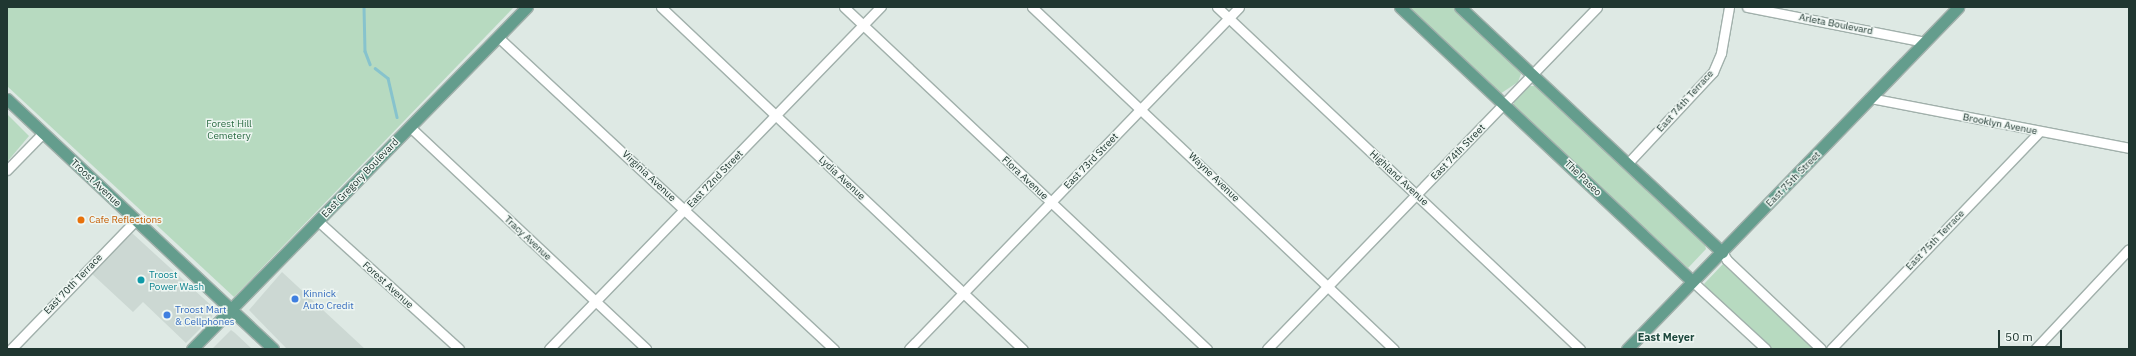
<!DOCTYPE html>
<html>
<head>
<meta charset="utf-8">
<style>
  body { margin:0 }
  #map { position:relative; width:2136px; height:356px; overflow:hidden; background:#dee9e4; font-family:"IBM Plex Sans",sans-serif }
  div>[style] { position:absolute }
  .built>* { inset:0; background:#ccd8d3 }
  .green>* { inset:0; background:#b7dac0 }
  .stream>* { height:2.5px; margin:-1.25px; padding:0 1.25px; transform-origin:1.25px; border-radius:1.25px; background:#87c3cd }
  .roads { filter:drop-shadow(1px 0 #a1b0ab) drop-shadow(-1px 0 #a1b0ab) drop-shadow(0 1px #a1b0ab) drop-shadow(0 -1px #a1b0ab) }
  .minor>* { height:9px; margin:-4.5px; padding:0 4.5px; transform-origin:4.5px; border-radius:4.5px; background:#fff }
  .major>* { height:11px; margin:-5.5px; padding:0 5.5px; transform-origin:5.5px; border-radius:5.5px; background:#649d8d }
  .dots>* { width:11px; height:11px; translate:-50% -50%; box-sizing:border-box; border:2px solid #eef6f2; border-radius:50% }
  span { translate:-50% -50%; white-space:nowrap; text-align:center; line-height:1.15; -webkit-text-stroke:3px #eef6f2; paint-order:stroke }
  .street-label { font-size:10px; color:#203731 }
  .park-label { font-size:10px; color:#2c6c44 }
  .food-label { font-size:10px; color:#c56008 }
  .left { translate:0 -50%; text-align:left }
  .culture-label { font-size:10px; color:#0d838f }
  .shop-label { font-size:10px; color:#366cbe }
  .neighbourhood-label { font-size:11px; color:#1d483d; font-weight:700 }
  .frame { position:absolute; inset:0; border:8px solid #203731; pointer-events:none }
  .scale { position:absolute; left:1998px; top:330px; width:64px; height:18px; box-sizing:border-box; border:2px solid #203731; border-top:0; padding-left:5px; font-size:12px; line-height:14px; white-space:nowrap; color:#203731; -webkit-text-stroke:3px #eef6f2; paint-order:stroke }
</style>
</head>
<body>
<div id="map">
  <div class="built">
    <i style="clip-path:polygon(132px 233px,214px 308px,212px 317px,186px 343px,143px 302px,133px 312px,91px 273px)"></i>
    <i style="clip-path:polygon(282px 272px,365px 349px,287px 349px,249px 310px)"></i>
    <i style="clip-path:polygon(231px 330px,235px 333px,252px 349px,212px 349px)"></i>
  </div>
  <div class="green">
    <i style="clip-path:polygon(7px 7px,514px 7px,234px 297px,7px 86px)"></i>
    <i style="clip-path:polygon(1407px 7px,1453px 7px,1518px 68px,1521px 74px,1518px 82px,1500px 94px)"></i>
    <i style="clip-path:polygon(1529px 86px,1536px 86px,1705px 245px,1706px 249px,1688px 268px,1514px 108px,1514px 102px)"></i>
    <i style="clip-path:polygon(7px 114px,29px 136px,7px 162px)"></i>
    <i style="clip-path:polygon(1723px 264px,1811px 346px,1816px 349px,1770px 349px,1706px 288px,1704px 284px)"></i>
  </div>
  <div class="stream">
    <i style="left:364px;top:7px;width:44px;rotate:88.7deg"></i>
    <i style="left:365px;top:51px;width:14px;rotate:69deg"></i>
    <i style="left:375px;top:68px;width:16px;rotate:38deg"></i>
    <i style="left:388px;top:78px;width:40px;rotate:77deg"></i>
  </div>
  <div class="roads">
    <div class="minor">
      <i style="left:661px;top:7px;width:498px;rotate:43.4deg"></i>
      <i style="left:844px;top:7px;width:499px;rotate:43.3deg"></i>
      <i style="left:1032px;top:7px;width:498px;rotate:43.4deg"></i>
      <i style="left:1217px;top:7px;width:499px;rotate:43.3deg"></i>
      <i style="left:1747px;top:7px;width:181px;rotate:11.1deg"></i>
      <i style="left:498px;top:37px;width:459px;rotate:42.9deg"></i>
      <i style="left:1870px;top:98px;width:264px;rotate:10.9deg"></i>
      <i style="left:410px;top:127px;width:324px;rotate:43.2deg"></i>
      <i style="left:1628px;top:163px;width:125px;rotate:-47deg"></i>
      <i style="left:1713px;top:72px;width:21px;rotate:-67deg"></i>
      <i style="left:1721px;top:53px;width:47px;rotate:-80.1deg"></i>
      <i style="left:7px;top:170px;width:52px;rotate:-45.8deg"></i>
      <i style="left:318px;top:221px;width:190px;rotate:42.2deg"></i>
      <i style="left:1722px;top:252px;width:9px;rotate:58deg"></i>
      <i style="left:1727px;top:260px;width:129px;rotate:43.4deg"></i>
      <i style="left:1692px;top:281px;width:100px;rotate:42.6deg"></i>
      <i style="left:11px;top:349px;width:180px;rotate:-45.9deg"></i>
      <i style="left:549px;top:349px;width:477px;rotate:-45.9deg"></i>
      <i style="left:909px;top:349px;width:475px;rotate:-46deg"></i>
      <i style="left:1267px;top:349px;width:475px;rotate:-46deg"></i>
      <i style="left:1831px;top:349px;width:301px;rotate:-46.2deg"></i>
      <i style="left:2035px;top:349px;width:137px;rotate:-46.8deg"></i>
    </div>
    <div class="major">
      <i style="left:1400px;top:7px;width:400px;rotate:43.2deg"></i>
      <i style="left:1460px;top:7px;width:359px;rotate:43.1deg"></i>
      <i style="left:7px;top:99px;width:365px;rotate:43.2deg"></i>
      <i style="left:192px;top:349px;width:479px;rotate:-45.6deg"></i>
      <i style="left:1627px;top:349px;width:476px;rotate:-45.9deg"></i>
    </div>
  </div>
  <div class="dots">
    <i style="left:81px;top:220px;background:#e8710a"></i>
    <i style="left:141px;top:280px;background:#0f9aa8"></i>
    <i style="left:295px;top:299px;background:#3f7fe0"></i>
    <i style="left:167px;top:315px;background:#3f7fe0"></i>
  </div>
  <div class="street-label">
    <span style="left:1836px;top:24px;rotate:11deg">Arleta Boulevard</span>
    <span style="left:1685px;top:101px;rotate:-48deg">East 74th Terrace</span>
    <span style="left:2000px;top:124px;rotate:11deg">Brooklyn Avenue</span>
    <span style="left:1458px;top:152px;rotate:-46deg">East 74th Street</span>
    <span style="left:1091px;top:161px;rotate:-46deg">East 73rd Street</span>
    <span style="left:649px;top:176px;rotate:43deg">Virginia Avenue</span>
    <span style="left:1214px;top:177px;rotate:44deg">Wayne Avenue</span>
    <span style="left:360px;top:178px;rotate:-46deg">East Gregory Boulevard</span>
    <span style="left:842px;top:178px;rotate:43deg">Lydia Avenue</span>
    <span style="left:1025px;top:178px;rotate:43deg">Flora Avenue</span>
    <span style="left:1399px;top:178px;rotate:43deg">Highland Avenue</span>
    <span style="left:1583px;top:178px;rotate:44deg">The Paseo</span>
    <span style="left:715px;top:179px;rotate:-46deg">East 72nd Street</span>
    <span style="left:1793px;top:179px;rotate:-46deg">East 75th Street</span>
    <span style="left:96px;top:183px;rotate:43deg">Troost Avenue</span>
    <span style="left:528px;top:238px;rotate:43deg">Tracy Avenue</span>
    <span style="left:1935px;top:240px;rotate:-46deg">East 75th Terrace</span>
    <span style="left:73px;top:284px;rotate:-46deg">East 70th Terrace</span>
    <span style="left:388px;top:285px;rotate:42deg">Forest Avenue</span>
  </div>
  <div class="park-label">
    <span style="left:229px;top:129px">Forest Hill<br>Cemetery</span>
  </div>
  <div class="food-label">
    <span class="left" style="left:89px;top:220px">Cafe Reflections</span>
  </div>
  <div class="culture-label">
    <span class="left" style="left:149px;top:280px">Troost<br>Power Wash</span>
  </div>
  <div class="shop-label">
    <span class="left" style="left:303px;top:299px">Kinnick<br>Auto Credit</span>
    <span class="left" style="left:175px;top:315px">Troost Mart<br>&amp; Cellphones</span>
  </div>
  <div class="neighbourhood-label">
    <span style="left:1666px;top:337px">East Meyer</span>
  </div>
  <div class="frame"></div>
  <div class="scale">50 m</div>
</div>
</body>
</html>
